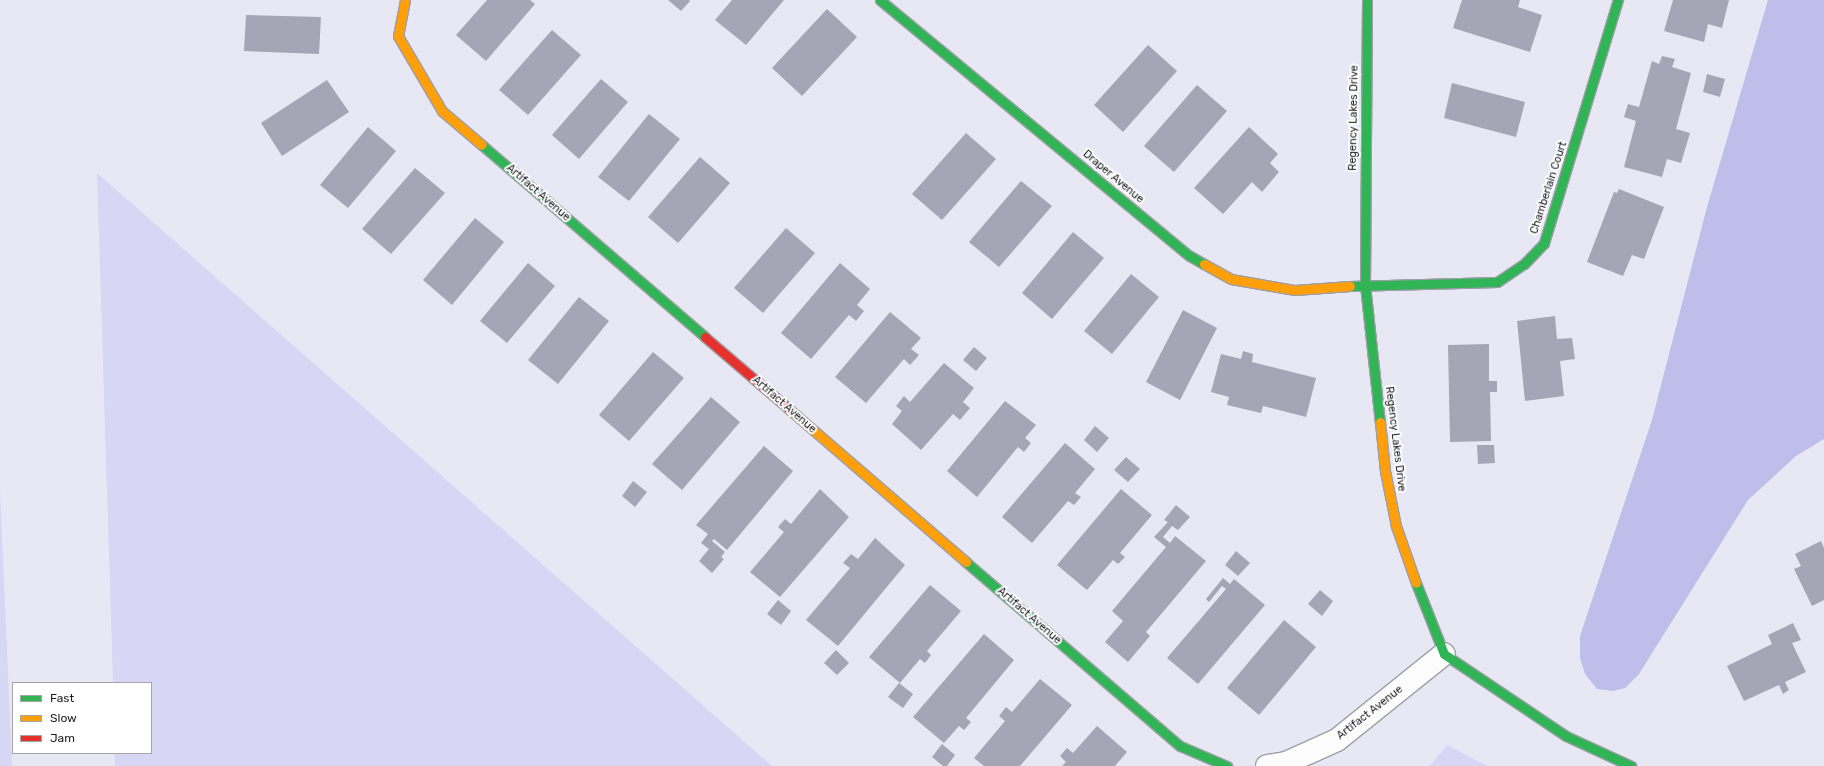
<!DOCTYPE html>
<html>
<head>
<meta charset="utf-8">
<style>
  body { margin:0 }
  #map { position:relative; width:1824px; height:766px; overflow:hidden; background:#e8e8f4; font-family:Rubik,sans-serif }
  div>[style] { position:absolute }
  .green>* { inset:0; background:#d7d6f4 }
  .water>* { inset:0; background:#bfbdea }
  .building>* { inset:0; background:#a6a5b5 }
  .roads { filter:drop-shadow(1px 0 #9e9ea8) drop-shadow(-1px 0 #9e9ea8) drop-shadow(0 1px #9e9ea8) drop-shadow(0 -1px #9e9ea8) }
  .street>* { height:22px; margin:-11px; padding:0 11px; transform-origin:11px; border-radius:11px; background:#fcfcfd }
  .fast>* { height:9px; margin:-4.5px; padding:0 4.5px; transform-origin:4.5px; border-radius:4.5px; background:#30b455 }
  .slow>* { height:9px; margin:-4.5px; padding:0 4.5px; transform-origin:4.5px; border-radius:4.5px; background:#ff9f0a }
  .jam>* { height:9px; margin:-4.5px; padding:0 4.5px; transform-origin:4.5px; border-radius:4.5px; background:#e5322d }
  span { translate:-50% -50%; white-space:nowrap; text-align:center; line-height:1.15; -webkit-text-stroke:4px #fff; paint-order:stroke }
  .street-label { font-size:11px; color:#1d1d25 }
  .legend { position:absolute; left:12px; top:682px; width:140px; height:72px; box-sizing:border-box; background:#fff; border:1px solid #a5a5a8; margin:0; padding:5px 7px; list-style:none; font-size:12px; color:#1d1d25 }
  .legend li { display:flex; align-items:center; gap:8px; height:20px }
  .legend b { width:20px; border:1px solid #a5a5a8 }
</style>
</head>
<body>
<div id="map">
  <div class="green">
    <i style="clip-path:polygon(97px 173px,772px 766px,115px 766px,115px 753px,151px 753px,151px 683px,113px 683px)"></i>
    <i style="clip-path:polygon(0 489px,12px 766px,0 766px)"></i>
    <i style="clip-path:polygon(1447px 745px,1487px 766px,1430px 766px)"></i>
  </div>
  <div class="water">
    <i style="clip-path:polygon(1768px 0,1824px 0,1824px 439px,1796px 456px,1748px 500px,1639px 674px,1625px 688px,1613px 691px,1597px 689px,1585px 674px,1580px 658px,1580px 636px,1652px 420px,1707px 207px)"></i>
  </div>
  <div class="building">
    <i style="clip-path:polygon(487px 0,530px 0,535px 4px,486px 61px,456px 35px)"></i>
    <i style="clip-path:polygon(668px 0,689px 0,690px 1px,681px 11px)"></i>
    <i style="clip-path:polygon(732px 0,784px 0,746px 45px,715px 20px)"></i>
    <i style="clip-path:polygon(1462px 0,1520px 0,1518px 7px,1542px 15px,1530px 52px,1453px 28px)"></i>
    <i style="clip-path:polygon(1673px 0,1729px 0,1722px 28px,1708px 24px,1704px 42px,1664px 31px)"></i>
    <i style="clip-path:polygon(827px 9px,857px 37px,802px 96px,772px 68px)"></i>
    <i style="clip-path:polygon(246px 15px,321px 17px,319px 54px,244px 51px)"></i>
    <i style="clip-path:polygon(552px 30px,581px 55px,528px 115px,499px 90px)"></i>
    <i style="clip-path:polygon(1148px 45px,1177px 71px,1123px 132px,1094px 105px)"></i>
    <i style="clip-path:polygon(1662px 56px,1675px 59px,1672px 67px,1691px 73px,1676px 129px,1690px 133px,1681px 163px,1667px 159px,1662px 177px,1624px 167px,1636px 121px,1624px 117px,1628px 104px,1639px 107px,1652px 61px,1659px 64px)"></i>
    <i style="clip-path:polygon(1707px 74px,1725px 79px,1720px 97px,1703px 92px)"></i>
    <i style="clip-path:polygon(601px 79px,628px 102px,579px 159px,552px 135px)"></i>
    <i style="clip-path:polygon(327px 80px,349px 112px,282px 156px,261px 123px)"></i>
    <i style="clip-path:polygon(1452px 83px,1525px 102px,1516px 137px,1444px 118px)"></i>
    <i style="clip-path:polygon(1197px 85px,1227px 111px,1174px 172px,1144px 146px)"></i>
    <i style="clip-path:polygon(649px 114px,680px 139px,629px 201px,598px 177px)"></i>
    <i style="clip-path:polygon(368px 127px,396px 151px,348px 208px,320px 185px)"></i>
    <i style="clip-path:polygon(1249px 127px,1278px 154px,1270px 163px,1279px 172px,1262px 192px,1252px 182px,1223px 214px,1194px 188px)"></i>
    <i style="clip-path:polygon(966px 133px,996px 159px,942px 220px,912px 194px)"></i>
    <i style="clip-path:polygon(700px 157px,730px 183px,678px 243px,648px 217px)"></i>
    <i style="clip-path:polygon(415px 168px,445px 193px,391px 254px,362px 229px)"></i>
    <i style="clip-path:polygon(1021px 181px,1052px 206px,999px 267px,969px 242px)"></i>
    <i style="clip-path:polygon(1619px 189px,1664px 207px,1644px 259px,1632px 255px,1623px 276px,1587px 262px,1614px 192px,1617px 193px)"></i>
    <i style="clip-path:polygon(475px 218px,504px 242px,452px 305px,423px 280px)"></i>
    <i style="clip-path:polygon(786px 228px,815px 253px,763px 313px,734px 288px)"></i>
    <i style="clip-path:polygon(1073px 232px,1104px 258px,1052px 319px,1022px 293px)"></i>
    <i style="clip-path:polygon(528px 263px,555px 286px,507px 343px,480px 321px)"></i>
    <i style="clip-path:polygon(840px 263px,870px 289px,857px 305px,864px 311px,856px 321px,849px 315px,811px 359px,781px 333px)"></i>
    <i style="clip-path:polygon(1131px 274px,1159px 297px,1112px 354px,1084px 331px)"></i>
    <i style="clip-path:polygon(579px 297px,609px 321px,558px 384px,528px 360px)"></i>
    <i style="clip-path:polygon(1183px 310px,1217px 328px,1180px 400px,1146px 382px)"></i>
    <i style="clip-path:polygon(890px 312px,921px 338px,911px 349px,919px 355px,910px 365px,904px 359px,866px 403px,835px 377px)"></i>
    <i style="clip-path:polygon(1555px 316px,1557px 339px,1572px 338px,1575px 359px,1560px 361px,1564px 396px,1525px 401px,1517px 321px)"></i>
    <i style="clip-path:polygon(1489px 344px,1489px 381px,1497px 381px,1497px 392px,1490px 392px,1491px 441px,1450px 442px,1448px 345px)"></i>
    <i style="clip-path:polygon(974px 347px,987px 358px,976px 371px,963px 360px)"></i>
    <i style="clip-path:polygon(1243px 351px,1253px 354px,1252px 362px,1316px 378px,1306px 417px,1263px 406px,1261px 413px,1227px 405px,1229px 397px,1211px 392px,1221px 354px,1241px 359px)"></i>
    <i style="clip-path:polygon(653px 352px,684px 378px,629px 441px,599px 415px)"></i>
    <i style="clip-path:polygon(944px 363px,974px 388px,963px 402px,970px 408px,960px 420px,953px 414px,921px 450px,892px 424px,902px 411px,896px 406px,904px 396px,910px 402px)"></i>
    <i style="clip-path:polygon(711px 397px,740px 422px,682px 490px,652px 464px)"></i>
    <i style="clip-path:polygon(1005px 401px,1036px 425px,1025px 438px,1031px 443px,1024px 452px,1018px 447px,977px 497px,947px 471px)"></i>
    <i style="clip-path:polygon(1095px 426px,1109px 438px,1097px 452px,1084px 440px)"></i>
    <i style="clip-path:polygon(1065px 443px,1095px 469px,1075px 493px,1081px 497px,1074px 505px,1068px 501px,1032px 543px,1002px 517px)"></i>
    <i style="clip-path:polygon(1477px 445px,1494px 445px,1495px 463px,1478px 464px)"></i>
    <i style="clip-path:polygon(764px 446px,793px 471px,727px 550px,714px 539px,712px 541px,725px 552px,721px 557px,724px 559px,712px 573px,699px 561px,709px 549px,701px 543px,708px 534px,696px 525px)"></i>
    <i style="clip-path:polygon(1126px 457px,1140px 469px,1128px 482px,1114px 470px)"></i>
    <i style="clip-path:polygon(633px 481px,647px 492px,635px 507px,622px 496px)"></i>
    <i style="clip-path:polygon(820px 489px,849px 517px,780px 597px,750px 572px,784px 532px,778px 527px,785px 519px,791px 524px)"></i>
    <i style="clip-path:polygon(1121px 489px,1152px 515px,1120px 553px,1125px 557px,1118px 564px,1113px 560px,1087px 590px,1057px 565px)"></i>
    <i style="clip-path:polygon(1176px 505px,1190px 517px,1178px 530px,1172px 526px,1163px 537px,1170px 543px,1175px 536px,1206px 561px,1146px 632px,1150px 636px,1128px 662px,1105px 642px,1123px 621px,1112px 611px,1166px 547px,1154px 537px,1168px 522px,1164px 520px)"></i>
    <i style="clip-path:polygon(875px 538px,905px 565px,838px 646px,806px 620px,850px 568px,843px 563px,851px 554px,858px 559px)"></i>
    <i style="clip-path:polygon(1821px 541px,1824px 548px,1824px 600px,1812px 606px,1794px 569px,1801px 566px,1795px 554px)"></i>
    <i style="clip-path:polygon(1236px 551px,1250px 563px,1238px 576px,1225px 565px)"></i>
    <i style="clip-path:polygon(1223px 578px,1230px 584px,1234px 579px,1265px 605px,1198px 684px,1167px 658px,1226px 589px,1222px 586px,1209px 602px,1206px 599px)"></i>
    <i style="clip-path:polygon(930px 585px,961px 611px,927px 651px,931px 655px,925px 663px,920px 659px,900px 683px,869px 657px)"></i>
    <i style="clip-path:polygon(1320px 590px,1333px 601px,1322px 616px,1308px 604px)"></i>
    <i style="clip-path:polygon(778px 600px,791px 611px,781px 625px,767px 614px)"></i>
    <i style="clip-path:polygon(1284px 620px,1316px 647px,1259px 715px,1227px 688px)"></i>
    <i style="clip-path:polygon(1793px 623px,1801px 640px,1792px 643px,1806px 672px,1785px 682px,1789px 690px,1783px 694px,1779px 685px,1744px 701px,1727px 666px,1772px 644px,1768px 635px)"></i>
    <i style="clip-path:polygon(984px 634px,1014px 660px,966px 718px,971px 722px,964px 730px,959px 726px,944px 743px,913px 717px)"></i>
    <i style="clip-path:polygon(836px 650px,849px 663px,837px 675px,824px 663px)"></i>
    <i style="clip-path:polygon(1040px 679px,1072px 705px,1020px 766px,984px 766px,974px 758px,1005px 721px,999px 716px,1006px 707px,1012px 712px)"></i>
    <i style="clip-path:polygon(899px 683px,913px 694px,903px 708px,888px 697px)"></i>
    <i style="clip-path:polygon(1097px 726px,1127px 752px,1115px 766px,1062px 766px,1066px 762px,1060px 756px,1067px 748px,1073px 753px)"></i>
    <i style="clip-path:polygon(942px 744px,955px 755px,947px 766px,943px 766px,932px 757px)"></i>
  </div>
  <div class="roads">
    <div class="street">
      <i style="left:1267px;top:766px;width:19px;rotate:-9deg"></i>
      <i style="left:1286px;top:763px;width:56px;rotate:-24.3deg"></i>
      <i style="left:1337px;top:740px;width:137px;rotate:-38.8deg"></i>
    </div>
    <div class="fast">
      <i style="left:880px;top:0;width:402px;rotate:39.6deg"></i>
      <i style="left:1190px;top:256px;width:16px;rotate:30deg"></i>
      <i style="left:1367px;top:0;width:285px;rotate:90.4deg"></i>
      <i style="left:1365px;top:285px;width:138px;rotate:83.8deg"></i>
      <i style="left:482px;top:145px;width:294px;rotate:40.7deg"></i>
      <i style="left:1350px;top:286px;width:147px;rotate:-1.6deg"></i>
      <i style="left:1497px;top:282px;width:32px;rotate:-34deg"></i>
      <i style="left:1524px;top:264px;width:29px;rotate:-46deg"></i>
      <i style="left:1544px;top:243px;width:254px;rotate:-73.1deg"></i>
      <i style="left:966px;top:562px;width:282px;rotate:40.7deg"></i>
      <i style="left:1180px;top:746px;width:51px;rotate:23.1deg"></i>
      <i style="left:1416px;top:583px;width:76px;rotate:68.5deg"></i>
      <i style="left:1444px;top:654px;width:147px;rotate:33.9deg"></i>
      <i style="left:1566px;top:736px;width:72px;rotate:24.8deg"></i>
    </div>
    <div class="slow">
      <i style="left:405px;top:0;width:37px;rotate:101deg"></i>
      <i style="left:398px;top:36px;width:87px;rotate:59.6deg"></i>
      <i style="left:442px;top:111px;width:52px;rotate:40.4deg"></i>
      <i style="left:1204px;top:264px;width:31px;rotate:29deg"></i>
      <i style="left:1231px;top:279px;width:65px;rotate:9.8deg"></i>
      <i style="left:1295px;top:290px;width:55px;rotate:-4.2deg"></i>
      <i style="left:789px;top:409px;width:234px;rotate:40.8deg"></i>
      <i style="left:1380px;top:422px;width:49px;rotate:84.2deg"></i>
      <i style="left:1385px;top:471px;width:56px;rotate:78.7deg"></i>
      <i style="left:1396px;top:526px;width:60px;rotate:70.7deg"></i>
    </div>
    <div class="jam">
      <i style="left:705px;top:337px;width:111px;rotate:40.6deg"></i>
    </div>
  </div>
  <div class="street-label">
    <span style="left:1354px;top:118px;rotate:-89deg">Regency Lakes Drive</span>
    <span style="left:1113px;top:177px;rotate:40deg">Draper Avenue</span>
    <span style="left:1549px;top:188px;rotate:-72deg">Chamberlain Court</span>
    <span style="left:538px;top:193px;rotate:41deg">Artifact Avenue</span>
    <span style="left:784px;top:405px;rotate:41deg">Artifact Avenue</span>
    <span style="left:1395px;top:439px;rotate:83deg">Regency Lakes Drive</span>
    <span style="left:1029px;top:616px;rotate:41deg">Artifact Avenue</span>
    <span style="left:1370px;top:713px;rotate:-38deg">Artifact Avenue</span>
  </div>
  <ul class="legend">
  <li><b style="height:5px;background:#30b455"></b>Fast</li>
  <li><b style="height:5px;background:#ff9f0a"></b>Slow</li>
  <li><b style="height:5px;background:#e5322d"></b>Jam</li>
  </ul>
</div>
</body>
</html>
